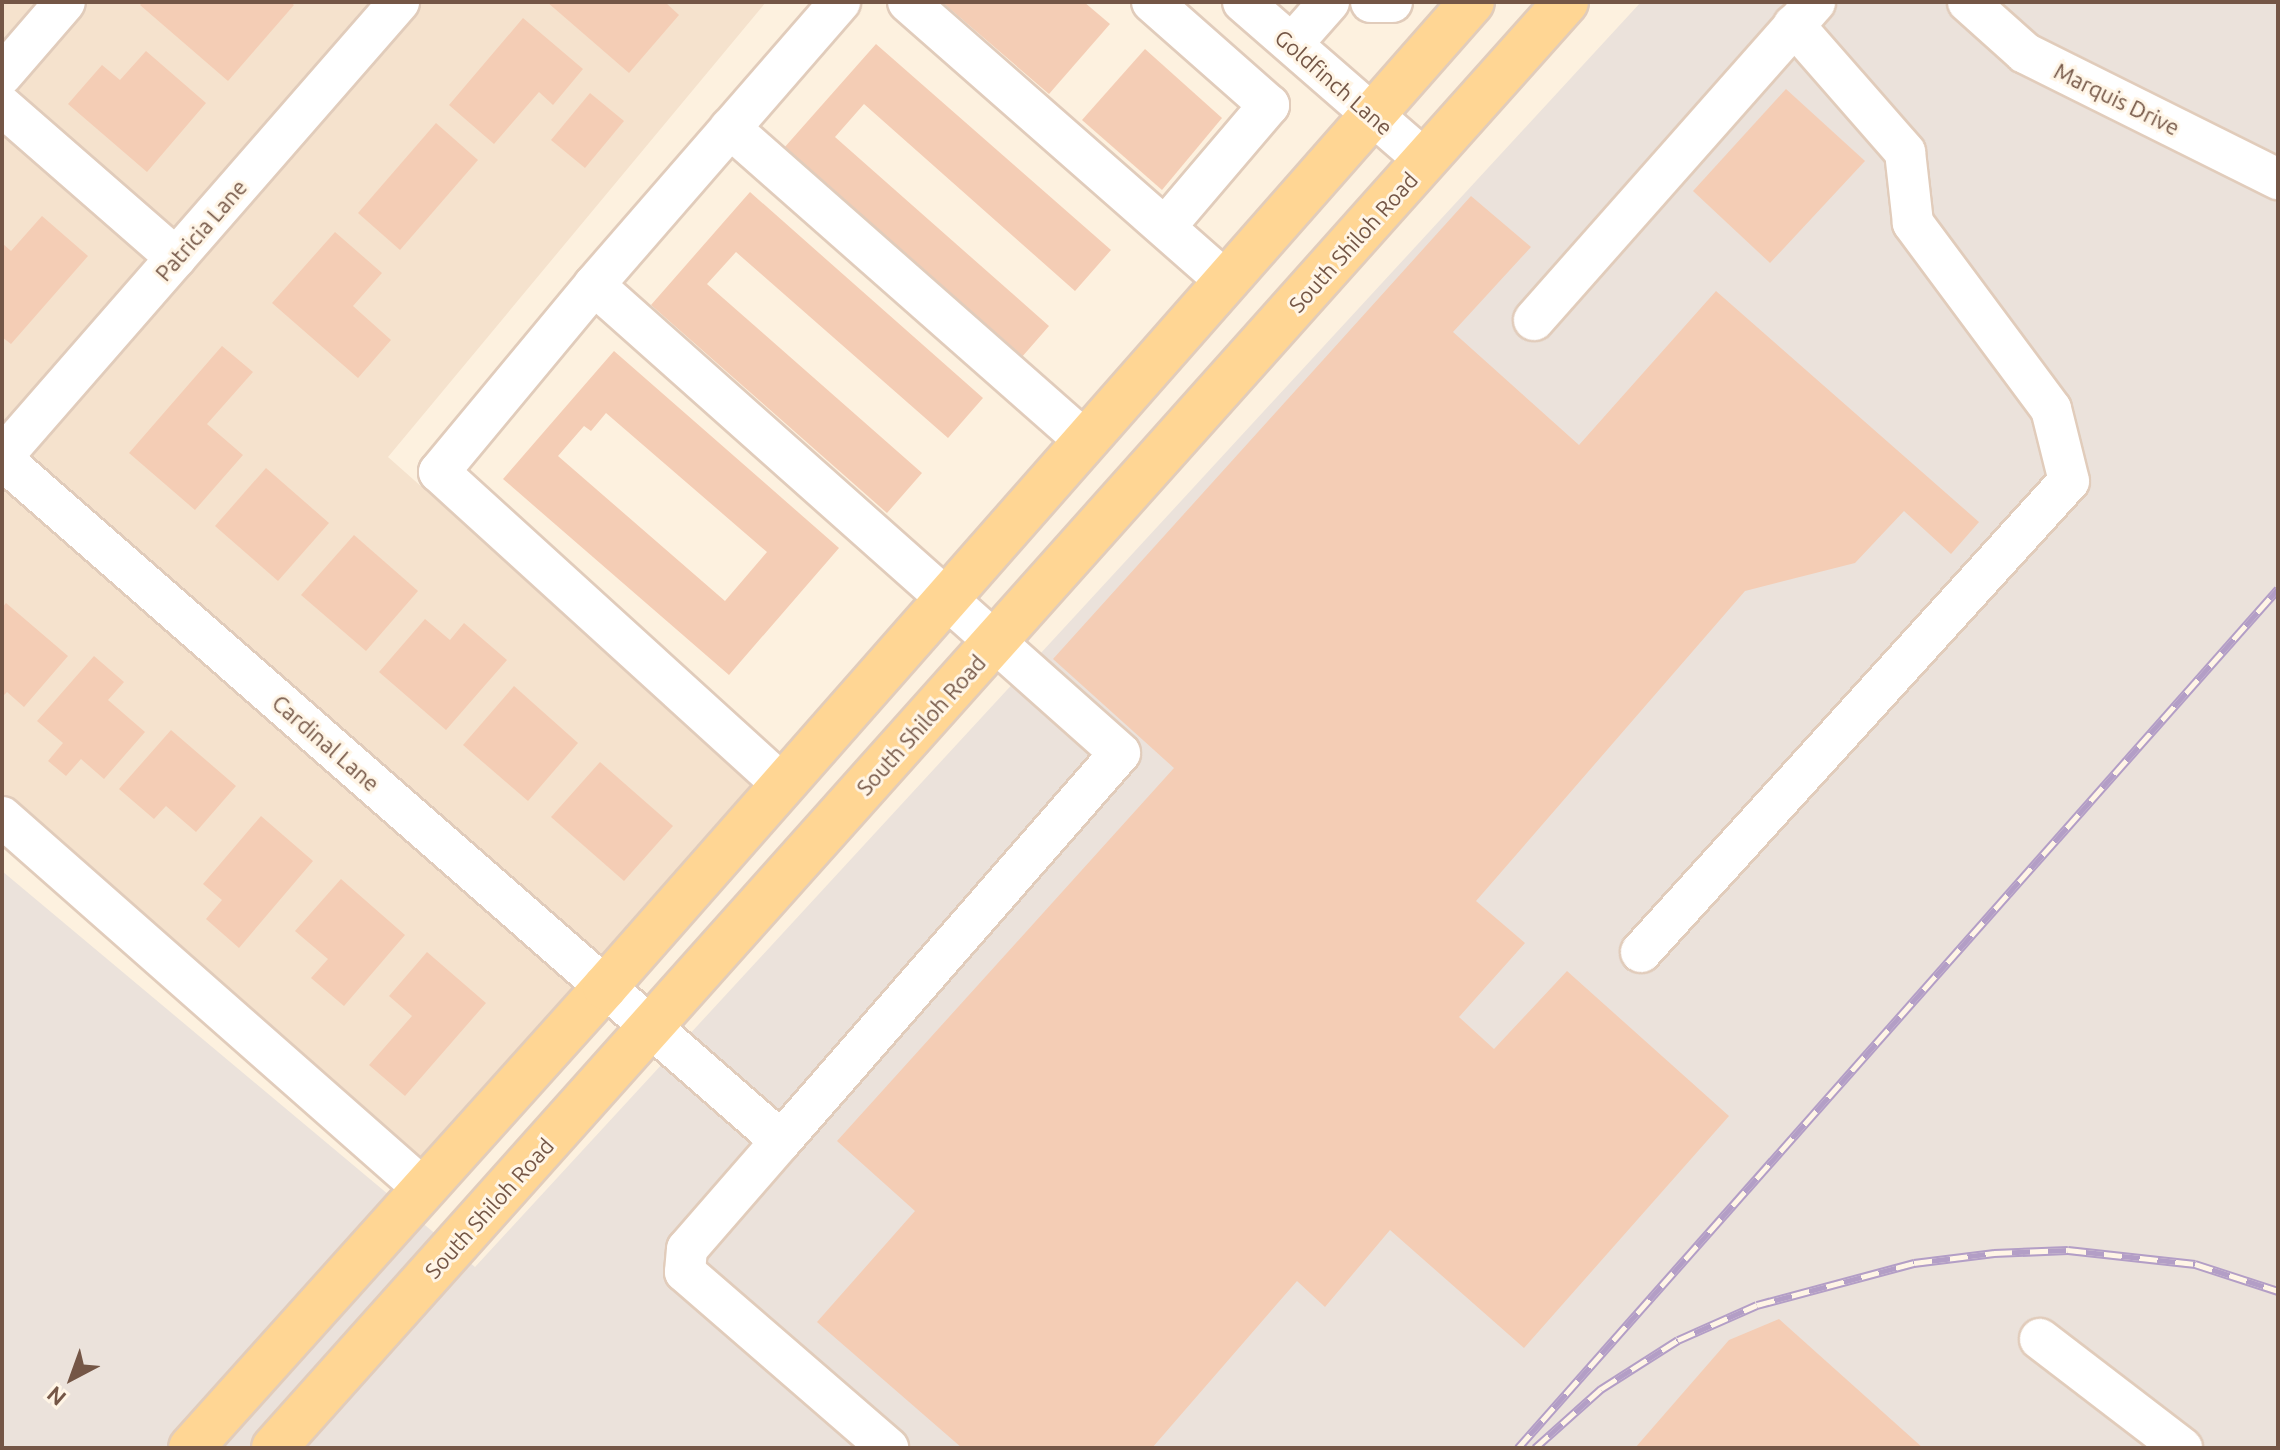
<!DOCTYPE html>
<html>
<head>
<meta charset="utf-8">
<style>
  body { margin:0 }
  #map { position:relative; width:2280px; height:1450px; overflow:hidden; background:#fdf1df; font-family:Ubuntu,sans-serif }
  div>[style] { position:absolute }
  .residential>* { inset:0; background:#f5e2cd }
  .industrial>* { inset:0; background:#ebe2db }
  .building>* { inset:0; background:#f4cdb5 }
  .roads { filter:drop-shadow(2px 0 #e1ccbb) drop-shadow(-2px 0 #e1ccbb) drop-shadow(0 2px #e1ccbb) drop-shadow(0 -2px #e1ccbb) }
  .minor>* { height:40px; margin:-20px; padding:0 20px; transform-origin:20px; border-radius:20px; background:#fff }
  .major>* { height:44px; margin:-22px; padding:0 22px; transform-origin:22px; border-radius:22px; background:#ffd694 }
  .rail>* { height:9px; margin-top:-4.5px; transform-origin:0; background:repeating-linear-gradient(90deg,#fff5e6 0 18px,#b39ec6 0 36px); box-sizing:border-box; border-block:2px solid #b39ec6 }
  span { translate:-50% -50%; white-space:nowrap; text-align:center; line-height:1.15; -webkit-text-stroke:6px #fff5e6; paint-order:stroke }
  .street-label { font-size:22px; color:#745646 }
  .frame { position:absolute; inset:0; border:4px solid #745646; pointer-events:none }
  .north { position:absolute; left:32px; top:1338px; width:80px; height:80px; -webkit-text-stroke:6px #fff5e6; paint-order:stroke; rotate:221deg; font-size:22px; font-weight:700; line-height:32px; text-align:center; color:#745646 }
  .north::after { content:''; display:block; margin:auto; width:28px; height:36px; background:#745646; clip-path:polygon(50% 0,100% 100%,50% 72%,0 100%) }
</style>
</head>
<body>
<div id="map">
  <div class="residential">
    <i style="clip-path:polygon(2px 2px,766px 2px,388px 457px,755px 782px,401px 1180px,2px 832px)"></i>
  </div>
  <div class="industrial">
    <i style="clip-path:polygon(1641px 2px,2278px 2px,2278px 1448px,2px 1448px,2px 871px,475px 1267px)"></i>
  </div>
  <div class="building">
    <i style="clip-path:polygon(143px 2px,290px 2px,294px 5px,228px 81px,140px 5px)"></i>
    <i style="clip-path:polygon(547px 2px,665px 2px,679px 15px,629px 73px)"></i>
    <i style="clip-path:polygon(942px 2px,1084px 2px,1110px 24px,1049px 94px)"></i>
    <i style="clip-path:polygon(523px 18px,583px 69px,553px 105px,539px 92px,494px 144px,449px 105px)"></i>
    <i style="clip-path:polygon(876px 44px,1111px 250px,1075px 291px,864px 104px,835px 137px,1049px 326px,1014px 366px,776px 157px)"></i>
    <i style="clip-path:polygon(1145px 49px,1222px 118px,1162px 190px,1082px 120px)"></i>
    <i style="clip-path:polygon(146px 51px,206px 103px,147px 172px,68px 104px,102px 65px,120px 80px)"></i>
    <i style="clip-path:polygon(1786px 89px,1865px 161px,1770px 263px,1693px 191px)"></i>
    <i style="clip-path:polygon(590px 93px,624px 121px,585px 168px,551px 140px)"></i>
    <i style="clip-path:polygon(436px 123px,478px 160px,400px 250px,358px 213px)"></i>
    <i style="clip-path:polygon(750px 192px,983px 398px,948px 438px,736px 252px,707px 284px,922px 473px,887px 513px,651px 305px)"></i>
    <i style="clip-path:polygon(1471px 196px,1531px 247px,1453px 332px,1579px 445px,1716px 291px,1979px 522px,1951px 554px,1904px 511px,1855px 563px,1745px 591px,1476px 901px,1525px 943px,1459px 1017px,1494px 1049px,1567px 971px,1729px 1116px,1524px 1348px,1390px 1230px,1325px 1307px,1297px 1281px,1152px 1448px,962px 1448px,817px 1322px,915px 1211px,837px 1141px,1174px 768px,1053px 659px)"></i>
    <i style="clip-path:polygon(42px 216px,88px 256px,11px 344px,2px 337px,2px 243px,11px 251px)"></i>
    <i style="clip-path:polygon(335px 232px,382px 273px,353px 306px,391px 340px,358px 378px,272px 303px)"></i>
    <i style="clip-path:polygon(222px 346px,253px 372px,207px 424px,243px 455px,195px 510px,129px 453px)"></i>
    <i style="clip-path:polygon(evenodd,614px 351px,839px 548px,729px 675px,503px 479px,614px 351px,606px 413px,767px 552px,725px 601px,558px 456px,584px 426px,591px 431px,606px 413px)"></i>
    <i style="clip-path:polygon(266px 468px,329px 523px,278px 581px,215px 526px)"></i>
    <i style="clip-path:polygon(354px 535px,418px 591px,366px 651px,301px 595px)"></i>
    <i style="clip-path:polygon(6px 603px,68px 656px,24px 707px,7px 692px,2px 697px,2px 608px)"></i>
    <i style="clip-path:polygon(425px 619px,450px 640px,464px 623px,507px 660px,446px 730px,379px 672px)"></i>
    <i style="clip-path:polygon(94px 656px,124px 682px,108px 700px,145px 732px,104px 779px,81px 759px,66px 776px,48px 761px,63px 743px,37px 721px)"></i>
    <i style="clip-path:polygon(514px 686px,578px 743px,528px 801px,463px 745px)"></i>
    <i style="clip-path:polygon(171px 730px,236px 786px,196px 832px,166px 806px,154px 819px,119px 789px)"></i>
    <i style="clip-path:polygon(600px 762px,673px 826px,624px 881px,551px 817px)"></i>
    <i style="clip-path:polygon(261px 816px,313px 861px,239px 948px,206px 919px,222px 900px,203px 884px)"></i>
    <i style="clip-path:polygon(341px 879px,405px 935px,344px 1006px,311px 978px,328px 959px,295px 931px)"></i>
    <i style="clip-path:polygon(427px 952px,486px 1003px,405px 1096px,369px 1065px,412px 1016px,389px 996px)"></i>
    <i style="clip-path:polygon(1779px 1319px,1923px 1448px,1635px 1448px,1729px 1340px)"></i>
  </div>
  <div class="roads">
    <div class="minor">
      <i style="left:908px;top:2px;width:423px;rotate:41.3deg"></i>
      <i style="left:1152px;top:2px;width:156px;rotate:41.4deg"></i>
      <i style="left:1269px;top:105px;width:160px;rotate:130.4deg"></i>
      <i style="left:1243px;top:2px;width:242px;rotate:41deg"></i>
      <i style="left:1371px;top:2px;width:21px"></i>
      <i style="left:1968px;top:2px;width:76px;rotate:41.8deg"></i>
      <i style="left:2025px;top:53px;width:283px;rotate:26.5deg"></i>
      <i style="left:1292px;top:44px;width:56px;rotate:-48.6deg"></i>
      <i style="left:2px;top:75px;width:96px;rotate:-49.2deg"></i>
      <i style="left:2px;top:106px;width:231px;rotate:41.1deg"></i>
      <i style="left:730px;top:128px;width:472px;rotate:41.4deg"></i>
      <i style="left:1534px;top:320px;width:424px;rotate:-48.5deg"></i>
      <i style="left:2px;top:457px;width:604px;rotate:-48.89deg"></i>
      <i style="left:2px;top:459px;width:1035px;rotate:41.2deg"></i>
      <i style="left:781px;top:1141px;width:515px;rotate:-48.86deg"></i>
      <i style="left:1120px;top:753px;width:704px;rotate:-138.34deg"></i>
      <i style="left:783px;top:785px;width:465px;rotate:-137.7deg"></i>
      <i style="left:439px;top:472px;width:243px;rotate:-50.3deg"></i>
      <i style="left:594px;top:285px;width:375px;rotate:-49deg"></i>
      <i style="left:2px;top:817px;width:563px;rotate:41.4deg"></i>
      <i style="left:1641px;top:952px;width:636px;rotate:-47.74deg"></i>
      <i style="left:2069px;top:481px;width:74px;rotate:-104deg"></i>
      <i style="left:2051px;top:409px;width:232px;rotate:-126.6deg"></i>
      <i style="left:1913px;top:223px;width:71px;rotate:-96.4deg"></i>
      <i style="left:1905px;top:152px;width:169px;rotate:-131.2deg"></i>
      <i style="left:781px;top:1141px;width:143px;rotate:131deg"></i>
      <i style="left:687px;top:1249px;width:23px;rotate:95deg"></i>
      <i style="left:685px;top:1272px;width:269px;rotate:40.9deg"></i>
      <i style="left:2040px;top:1339px;width:179px;rotate:37.5deg"></i>
    </div>
    <div class="major">
      <i style="left:191px;top:1448px;width:620px;rotate:-48.07deg"></i>
      <i style="left:605px;top:987px;width:1312px;rotate:-48.65deg"></i>
      <i style="left:274px;top:1448px;width:1939px;rotate:-48.22deg"></i>
    </div>
  </div>
  <div class="rail">
    <i style="left:1518px;top:1448px;width:1147px;rotate:-48.5deg"></i>
    <i style="left:1535px;top:1448px;width:89px;rotate:-41.8deg"></i>
    <i style="left:1601px;top:1389px;width:91px;rotate:-32.5deg"></i>
    <i style="left:1678px;top:1340px;width:86px;rotate:-23.9deg"></i>
    <i style="left:1757px;top:1305px;width:163px;rotate:-15deg"></i>
    <i style="left:1914px;top:1263px;width:81px;rotate:-7.1deg"></i>
    <i style="left:1994px;top:1253px;width:74px;rotate:-2.3deg"></i>
    <i style="left:2068px;top:1250px;width:128px;rotate:6.3deg"></i>
    <i style="left:2195px;top:1264px;width:87px;rotate:18deg"></i>
  </div>
  <div class="street-label">
    <span style="left:1334px;top:82px;rotate:41deg">Goldfinch Lane</span>
    <span style="left:2117px;top:99px;rotate:26deg">Marquis Drive</span>
    <span style="left:201px;top:230px;rotate:-49deg">Patricia Lane</span>
    <span style="left:1353px;top:242px;rotate:-48deg">South Shiloh Road</span>
    <span style="left:921px;top:725px;rotate:-48deg">South Shiloh Road</span>
    <span style="left:326px;top:743px;rotate:41deg">Cardinal Lane</span>
    <span style="left:489px;top:1208px;rotate:-48deg">South Shiloh Road</span>
  </div>
  <div class="frame"></div>
  <div class="north">N</div>
</div>
</body>
</html>
